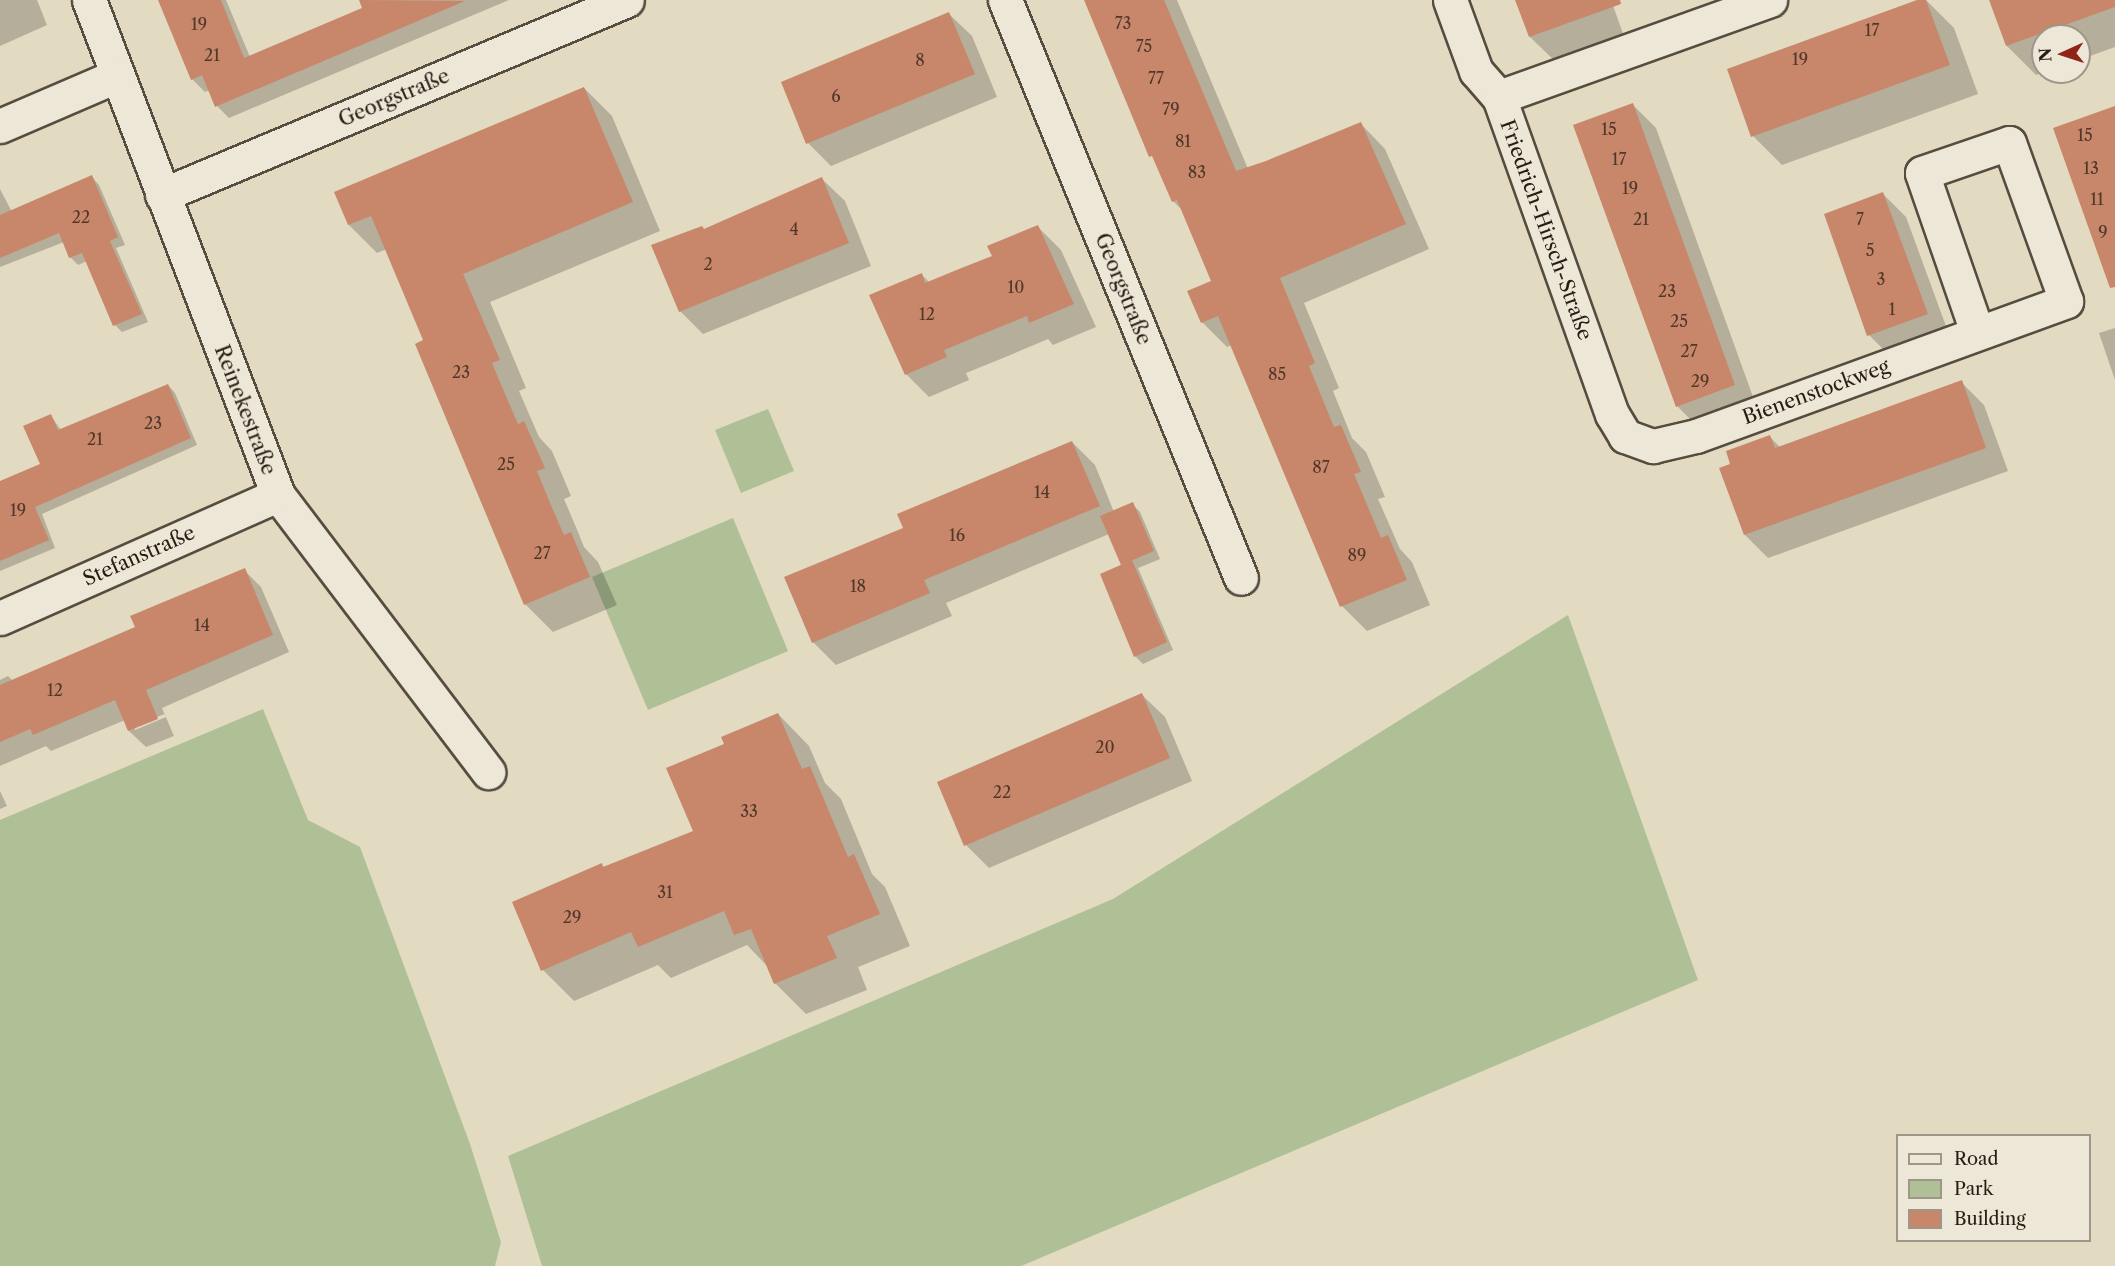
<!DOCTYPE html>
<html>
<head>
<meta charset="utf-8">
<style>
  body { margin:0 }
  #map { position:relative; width:2115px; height:1266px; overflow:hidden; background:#e2dac1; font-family:"Libre Caslon Text",serif }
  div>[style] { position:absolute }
  .green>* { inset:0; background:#afc096 }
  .shadow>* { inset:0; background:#0003 }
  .building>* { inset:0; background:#c8876a }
  .roads { filter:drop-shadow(2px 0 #564c3f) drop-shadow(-2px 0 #564c3f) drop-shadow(0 2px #564c3f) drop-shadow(0 -2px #564c3f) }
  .street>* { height:33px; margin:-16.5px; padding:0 16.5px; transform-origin:16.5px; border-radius:16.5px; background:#ece7d7 }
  span { translate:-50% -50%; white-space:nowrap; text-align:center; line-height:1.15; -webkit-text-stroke:6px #ece7d7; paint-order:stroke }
  .number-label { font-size:16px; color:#50372a }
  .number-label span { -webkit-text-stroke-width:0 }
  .street-label { font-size:20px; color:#281c14 }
  .legend { position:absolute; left:1896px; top:1134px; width:195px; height:108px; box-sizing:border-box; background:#ece7d7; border:2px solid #9e9689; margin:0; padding:8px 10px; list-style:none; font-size:18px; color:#281c14 }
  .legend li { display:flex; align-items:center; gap:12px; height:30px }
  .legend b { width:30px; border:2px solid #9e9689 }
  .north { position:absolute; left:2031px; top:24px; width:60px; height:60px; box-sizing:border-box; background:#ece7d7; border:2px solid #9e9689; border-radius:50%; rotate:267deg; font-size:16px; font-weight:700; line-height:24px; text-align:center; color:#281c14 }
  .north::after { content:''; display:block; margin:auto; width:21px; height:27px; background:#8f2418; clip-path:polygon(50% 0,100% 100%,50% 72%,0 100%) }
</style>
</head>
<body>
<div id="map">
  <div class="green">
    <i style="clip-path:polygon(768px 409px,794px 471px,741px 493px,715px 430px)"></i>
    <i style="clip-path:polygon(733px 518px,788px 651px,648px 710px,592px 577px)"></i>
    <i style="clip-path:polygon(1568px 615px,1698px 980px,1021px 1266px,542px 1266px,508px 1156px,1113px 899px)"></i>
    <i style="clip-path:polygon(263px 709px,308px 820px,360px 847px,470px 1144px,501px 1242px,495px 1266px,0 1266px,0 820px)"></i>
  </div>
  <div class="shadow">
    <i style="clip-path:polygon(0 0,37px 0,47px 25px,0 46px)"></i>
    <i style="clip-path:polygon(159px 0,226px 0,250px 57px,364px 9px,361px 0,509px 0,229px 118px,217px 106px,210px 90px,205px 92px,192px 79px)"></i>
    <i style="clip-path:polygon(1086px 0,1177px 0,1248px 169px,1361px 124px,1385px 149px,1429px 249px,1304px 303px,1339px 388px,1333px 391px,1352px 438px,1366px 452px,1385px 497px,1378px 499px,1400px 549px,1412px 562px,1430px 605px,1367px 631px,1342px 606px,1232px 345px,1227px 347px,1202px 322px,1212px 282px,1183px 211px,1173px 201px)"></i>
    <i style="clip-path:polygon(1517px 0,1611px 0,1626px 42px,1560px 66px,1530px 37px)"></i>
    <i style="clip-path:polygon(1922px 0,1926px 0,1954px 28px,1978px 94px,1782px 165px,1753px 136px)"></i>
    <i style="clip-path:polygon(1990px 0,2115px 0,2115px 47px,2079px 60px,2079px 36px,2043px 36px,2045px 72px,2036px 75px,2007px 46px)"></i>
    <i style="clip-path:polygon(949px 14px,972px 36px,997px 97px,831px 166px,808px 143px,783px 83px)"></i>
    <i style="clip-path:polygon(584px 88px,612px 116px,660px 231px,490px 302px,526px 388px,519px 391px,539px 437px,552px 451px,571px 496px,564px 499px,578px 532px,584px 547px,598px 562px,617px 605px,553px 632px,525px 604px,425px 341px,387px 249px,377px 253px,349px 225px,336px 193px)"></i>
    <i style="clip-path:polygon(1633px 105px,1656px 128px,1757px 408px,1700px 429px,1677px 406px)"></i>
    <i style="clip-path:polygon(92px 177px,99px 185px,125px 245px,116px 248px,148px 322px,122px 332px,115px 325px,87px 261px,78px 265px,70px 257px,64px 242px,0 267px,0 189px,12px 212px)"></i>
    <i style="clip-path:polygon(822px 179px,845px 201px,871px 266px,703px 334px,680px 311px,704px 230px)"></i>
    <i style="clip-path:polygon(1883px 194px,1906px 217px,1950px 337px,1892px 358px,1869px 335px)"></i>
    <i style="clip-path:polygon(1038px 227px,1061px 250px,1096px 327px,1053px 345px,1048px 339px,1008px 356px,966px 373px,969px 380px,929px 397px,906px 374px,922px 275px,930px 283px,994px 256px)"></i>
    <i style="clip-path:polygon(2115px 328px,2115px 380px,2099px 333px)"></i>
    <i style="clip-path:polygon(1961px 382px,1984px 405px,2008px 471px,1768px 558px,1745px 535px,1721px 469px,1732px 465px,1770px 437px,1780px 447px)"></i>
    <i style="clip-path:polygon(168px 385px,175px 393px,197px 445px,42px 514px,55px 548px,0 571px,0 482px,42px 464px,51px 416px,61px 430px)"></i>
    <i style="clip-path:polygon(1072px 442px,1095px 465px,1114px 512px,1132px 504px,1140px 512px,1160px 559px,1138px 568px,1173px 650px,1143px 664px,1135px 656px,1124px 565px,1109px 534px,946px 603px,952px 616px,836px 665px,813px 642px,904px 529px)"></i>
    <i style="clip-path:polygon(evenodd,244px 570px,261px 587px,289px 652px,162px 708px,174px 736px,146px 747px,129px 731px,125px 720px,51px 751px,46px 746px,0 766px,0 680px,8px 676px,13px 681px,137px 628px,244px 570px,164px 714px,166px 717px,135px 730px,135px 727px,164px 714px)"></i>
    <i style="clip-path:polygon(1142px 695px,1165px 717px,1192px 781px,989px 868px,966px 845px)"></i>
    <i style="clip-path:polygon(778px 714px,809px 746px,825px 783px,841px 799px,872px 874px,885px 887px,910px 946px,858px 967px,867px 990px,806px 1014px,775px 983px,767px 966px,747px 945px,671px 978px,658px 965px,574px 1001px,543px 970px,602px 865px,605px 868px,695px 832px,726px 745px)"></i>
    <i style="clip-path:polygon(0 791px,7px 806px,0 809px)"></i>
  </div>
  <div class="building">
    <i style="clip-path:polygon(158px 0,221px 0,244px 58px,362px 8px,359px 0,465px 1px,215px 107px,202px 75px,191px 80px)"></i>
    <i style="clip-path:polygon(1084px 0,1164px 0,1236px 171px,1266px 161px,1361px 122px,1406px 224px,1280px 278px,1315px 363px,1309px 366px,1334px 427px,1341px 425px,1361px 472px,1354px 474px,1381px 538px,1388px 535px,1407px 580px,1340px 607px,1218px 316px,1201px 323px,1187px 291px,1211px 281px,1177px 200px,1172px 202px,1152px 156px,1149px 157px)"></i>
    <i style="clip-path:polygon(1515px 0,1620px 0,1621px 4px,1529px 37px)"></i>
    <i style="clip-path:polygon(1917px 0,1926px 0,1950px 65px,1751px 137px,1727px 69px)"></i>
    <i style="clip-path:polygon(1989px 0,2115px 0,2115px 7px,2006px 46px)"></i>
    <i style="clip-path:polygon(949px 12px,975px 74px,806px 144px,781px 82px)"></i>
    <i style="clip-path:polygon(584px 87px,633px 202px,463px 274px,500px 360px,492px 363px,505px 394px,518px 424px,524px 421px,545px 468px,537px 471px,550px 503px,564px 535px,571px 532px,590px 577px,524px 605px,415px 344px,423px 340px,371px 216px,348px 225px,334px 192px)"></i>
    <i style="clip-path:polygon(1633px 103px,1735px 385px,1676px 407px,1573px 125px)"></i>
    <i style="clip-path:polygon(2115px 106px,2115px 287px,2110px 288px,2053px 128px)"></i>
    <i style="clip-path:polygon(92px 175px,118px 237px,110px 241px,142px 314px,113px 326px,82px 253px,69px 258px,59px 233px,0 258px,0 215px)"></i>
    <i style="clip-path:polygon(822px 177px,849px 243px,679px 312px,651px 245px,702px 226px,704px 229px)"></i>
    <i style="clip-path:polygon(1883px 192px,1928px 314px,1867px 336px,1824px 214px)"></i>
    <i style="clip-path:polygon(1038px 225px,1074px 304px,1029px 323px,1027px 316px,985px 333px,944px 350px,947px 357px,905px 375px,869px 295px,922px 273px,925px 283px,959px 269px,992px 256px,987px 246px)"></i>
    <i style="clip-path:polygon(1962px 380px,1986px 448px,1744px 535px,1719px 468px,1730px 464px,1726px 451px,1770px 435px,1775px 448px)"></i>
    <i style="clip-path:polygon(168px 384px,191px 438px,35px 507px,49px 540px,0 561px,0 481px,40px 464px,23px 426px,51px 414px,58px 430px)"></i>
    <i style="clip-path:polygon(1072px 441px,1100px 506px,924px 580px,930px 593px,812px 643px,784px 577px,903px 528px,897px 514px)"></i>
    <i style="clip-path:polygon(1133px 502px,1154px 551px,1121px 565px,1100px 516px)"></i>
    <i style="clip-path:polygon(1132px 560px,1167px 642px,1134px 657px,1100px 574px)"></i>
    <i style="clip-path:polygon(245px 568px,273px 635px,146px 690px,158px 719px,128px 731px,115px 700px,33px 735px,30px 729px,0 742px,0 685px,135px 627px,130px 616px)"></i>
    <i style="clip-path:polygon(1142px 693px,1170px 758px,964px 846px,937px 782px)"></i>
    <i style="clip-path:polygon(778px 713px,802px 769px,810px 766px,848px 857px,854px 854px,880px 914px,827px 936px,837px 958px,774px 984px,751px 929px,734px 935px,724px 911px,638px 947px,631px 932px,541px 971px,512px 902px,602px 863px,603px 867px,693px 831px,666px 768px,724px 744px,721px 737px)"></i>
  </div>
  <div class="roads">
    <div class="street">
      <i style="left:89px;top:0;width:530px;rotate:69.1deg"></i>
      <i style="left:278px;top:495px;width:348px;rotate:52.8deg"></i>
      <i style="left:1005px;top:0;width:624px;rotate:67.79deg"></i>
      <i style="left:1450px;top:0;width:76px;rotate:69.9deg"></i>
      <i style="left:1476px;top:71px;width:35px;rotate:49deg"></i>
      <i style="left:1499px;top:97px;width:337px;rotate:70.4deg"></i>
      <i style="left:1612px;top:414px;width:26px;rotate:59deg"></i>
      <i style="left:1625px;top:436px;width:30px;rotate:20deg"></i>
      <i style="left:1653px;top:446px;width:44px;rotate:-13.1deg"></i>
      <i style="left:1696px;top:436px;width:394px;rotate:-20deg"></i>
      <i style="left:2066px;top:301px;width:168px;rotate:-109.8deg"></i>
      <i style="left:2009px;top:143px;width:92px;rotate:161deg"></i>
      <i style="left:1922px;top:173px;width:168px;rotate:70.9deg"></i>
      <i style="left:1499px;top:97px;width:288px;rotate:-19.7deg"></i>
      <i style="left:0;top:126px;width:126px;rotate:-23.3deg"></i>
      <i style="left:162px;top:195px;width:504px;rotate:-22.75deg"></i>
      <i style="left:0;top:618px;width:304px;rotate:-23.9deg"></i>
    </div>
  </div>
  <div class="number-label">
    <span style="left:1123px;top:23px">73</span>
    <span style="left:199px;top:24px">19</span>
    <span style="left:1872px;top:30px">17</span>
    <span style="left:1144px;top:46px">75</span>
    <span style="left:212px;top:55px">21</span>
    <span style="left:1800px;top:59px">19</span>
    <span style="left:920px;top:60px">8</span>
    <span style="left:1156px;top:78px">77</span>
    <span style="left:836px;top:96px">6</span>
    <span style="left:1171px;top:109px">79</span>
    <span style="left:1609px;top:129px">15</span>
    <span style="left:2085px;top:135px">15</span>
    <span style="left:1183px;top:141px">81</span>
    <span style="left:1619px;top:159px">17</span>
    <span style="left:2091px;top:168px">13</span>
    <span style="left:1197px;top:172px">83</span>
    <span style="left:1630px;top:188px">19</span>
    <span style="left:2097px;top:199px">11</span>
    <span style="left:81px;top:217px">22</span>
    <span style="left:1641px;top:219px">21</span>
    <span style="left:1860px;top:219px">7</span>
    <span style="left:794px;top:229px">4</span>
    <span style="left:2103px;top:232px">9</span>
    <span style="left:1870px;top:250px">5</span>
    <span style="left:708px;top:264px">2</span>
    <span style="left:1881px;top:279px">3</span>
    <span style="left:1016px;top:287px">10</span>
    <span style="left:1667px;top:291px">23</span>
    <span style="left:1892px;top:309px">1</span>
    <span style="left:927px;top:314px">12</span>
    <span style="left:1679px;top:321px">25</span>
    <span style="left:1689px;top:351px">27</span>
    <span style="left:461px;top:372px">23</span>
    <span style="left:1277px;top:374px">85</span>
    <span style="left:1700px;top:381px">29</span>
    <span style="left:153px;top:423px">23</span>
    <span style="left:95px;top:439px">21</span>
    <span style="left:506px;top:464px">25</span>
    <span style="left:1321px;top:467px">87</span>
    <span style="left:1042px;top:492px">14</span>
    <span style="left:18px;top:510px">19</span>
    <span style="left:957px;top:535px">16</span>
    <span style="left:542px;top:553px">27</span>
    <span style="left:1357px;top:555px">89</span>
    <span style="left:858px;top:586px">18</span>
    <span style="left:202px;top:625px">14</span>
    <span style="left:55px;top:690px">12</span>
    <span style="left:1105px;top:747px">20</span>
    <span style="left:1002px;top:792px">22</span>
    <span style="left:749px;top:811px">33</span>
    <span style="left:665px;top:892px">31</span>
    <span style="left:572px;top:917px">29</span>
  </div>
  <div class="street-label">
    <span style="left:394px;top:98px;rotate:-23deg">Georgstraße</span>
    <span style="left:1546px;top:230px;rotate:70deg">Friedrich-Hirsch-Straße</span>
    <span style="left:1123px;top:289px;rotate:68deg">Georgstraße</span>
    <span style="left:1816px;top:392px;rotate:-20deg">Bienenstockweg</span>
    <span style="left:245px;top:410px;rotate:69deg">Reinekestraße</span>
    <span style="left:139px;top:556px;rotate:-24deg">Stefanstraße</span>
  </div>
  <ul class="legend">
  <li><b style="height:8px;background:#ece7d7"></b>Road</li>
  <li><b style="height:16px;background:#afc096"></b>Park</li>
  <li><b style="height:16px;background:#c8876a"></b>Building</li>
  </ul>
  <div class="north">N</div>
</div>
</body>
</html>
